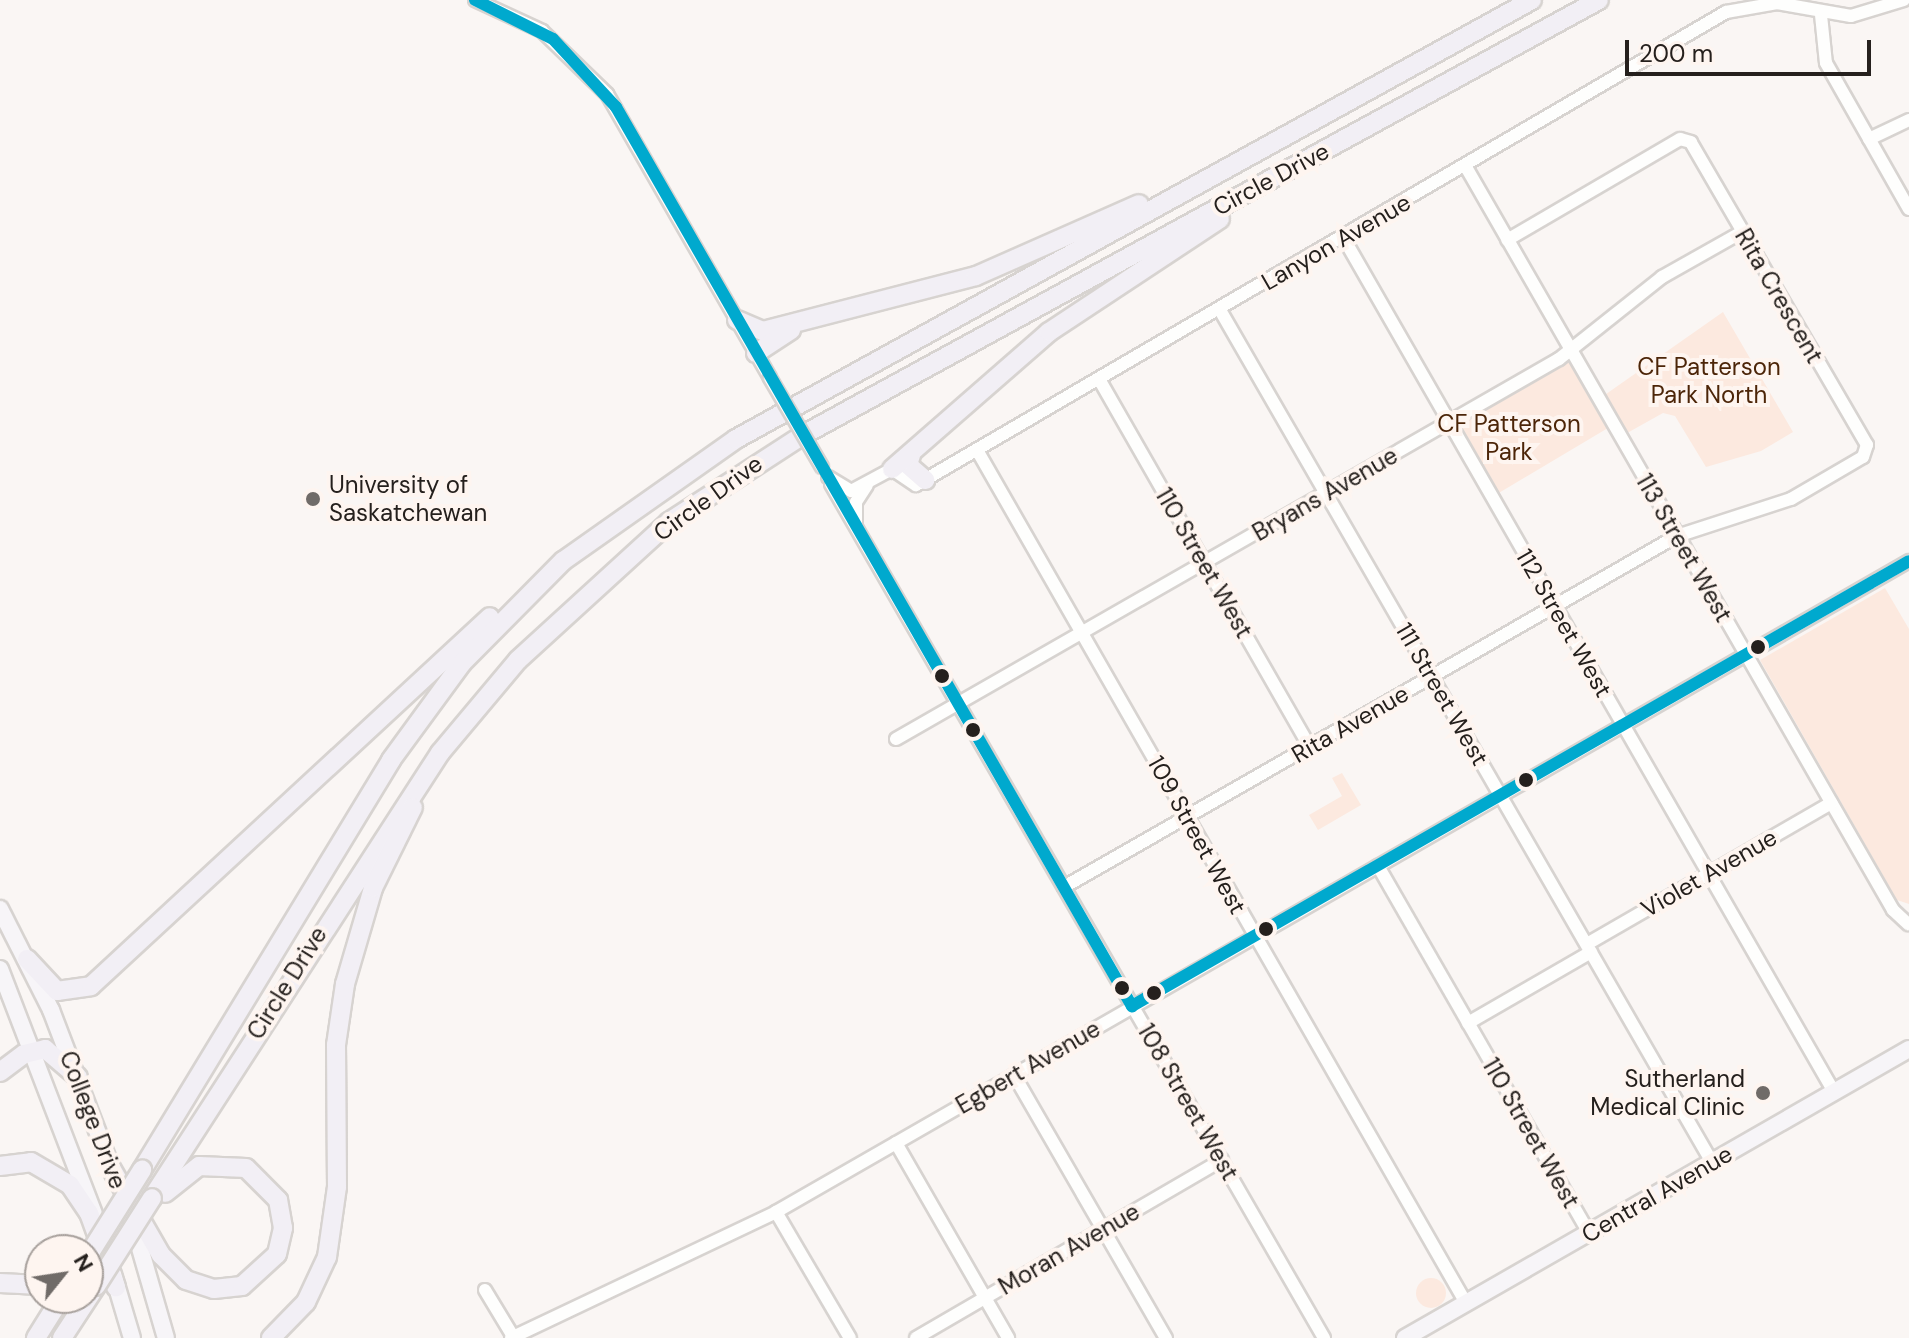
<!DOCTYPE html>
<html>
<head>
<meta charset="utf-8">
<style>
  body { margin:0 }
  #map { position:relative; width:1909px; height:1338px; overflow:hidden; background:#faf6f4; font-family:"DM Sans",sans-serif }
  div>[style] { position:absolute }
  .green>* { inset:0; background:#fce9df }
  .round { border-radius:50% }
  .roads { filter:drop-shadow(2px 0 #d7d3d0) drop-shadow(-2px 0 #d7d3d0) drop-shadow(0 2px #d7d3d0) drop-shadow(0 -2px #d7d3d0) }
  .minor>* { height:12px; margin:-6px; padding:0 6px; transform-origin:6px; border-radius:6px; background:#fefefd }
  .major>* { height:16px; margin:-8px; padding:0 8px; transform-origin:8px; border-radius:8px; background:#f7f5f8 }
  .highway>* { height:18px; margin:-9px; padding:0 9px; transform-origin:9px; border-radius:9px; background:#f2eff5 }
  .bridges { filter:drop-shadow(2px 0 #d7d3d0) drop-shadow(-2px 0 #d7d3d0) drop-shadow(0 2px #d7d3d0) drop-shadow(0 -2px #d7d3d0) }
  .minor-bridge>* { height:12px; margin:-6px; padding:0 6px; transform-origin:6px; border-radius:6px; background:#fefefd }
  .highway-bridge>* { height:18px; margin:-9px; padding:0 9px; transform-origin:9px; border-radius:9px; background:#f2eff5 }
  .bus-1>* { height:12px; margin:-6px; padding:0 6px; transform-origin:6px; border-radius:6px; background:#00a9ce }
  .dots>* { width:22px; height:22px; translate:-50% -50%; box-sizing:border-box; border:4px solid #fef5f0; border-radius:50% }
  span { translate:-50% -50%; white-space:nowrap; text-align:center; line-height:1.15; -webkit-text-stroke:8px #fef5f0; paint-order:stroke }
  .street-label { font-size:24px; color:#25201d }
  .park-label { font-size:24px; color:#4c2508 }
  .poi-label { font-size:24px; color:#25201d }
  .left { translate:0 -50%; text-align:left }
  .right { translate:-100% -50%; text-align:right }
  .north { position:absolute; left:24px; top:1234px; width:80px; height:80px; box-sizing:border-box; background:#fef5f0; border:2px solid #a7a09c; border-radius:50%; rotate:60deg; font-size:22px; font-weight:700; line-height:32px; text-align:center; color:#25201d }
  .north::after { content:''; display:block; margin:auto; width:28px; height:36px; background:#706b68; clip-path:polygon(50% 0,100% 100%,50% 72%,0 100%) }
  .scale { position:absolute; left:1625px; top:40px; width:246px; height:36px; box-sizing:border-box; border:4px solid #25201d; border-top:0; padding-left:10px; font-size:24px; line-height:28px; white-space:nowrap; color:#25201d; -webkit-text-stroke:6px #fef5f0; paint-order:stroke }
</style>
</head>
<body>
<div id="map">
  <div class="green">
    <i style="clip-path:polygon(1723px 312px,1793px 432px,1761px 451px,1706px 467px,1675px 416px,1663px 413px,1620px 437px,1613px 425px,1492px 497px,1448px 423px,1570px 349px,1599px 399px)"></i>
    <i style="clip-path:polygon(1885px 588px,1909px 629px,1909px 904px,1897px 900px,1760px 660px)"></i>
    <i style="clip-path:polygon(1342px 773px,1361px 805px,1318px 830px,1309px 815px,1342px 796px,1332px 778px)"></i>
    <i class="round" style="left:1416px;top:1278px;width:30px;height:30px"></i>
  </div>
  <div class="roads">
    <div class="minor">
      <i style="left:475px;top:0;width:74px;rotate:24.8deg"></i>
      <i style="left:542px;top:31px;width:91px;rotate:44.1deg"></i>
      <i style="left:607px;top:94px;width:327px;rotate:60.1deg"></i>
      <i style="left:1821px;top:15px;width:48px;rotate:84.1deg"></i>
      <i style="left:1826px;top:63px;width:168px;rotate:60.4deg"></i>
      <i style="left:1869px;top:139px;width:44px;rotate:-25.4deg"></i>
      <i style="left:1466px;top:167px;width:857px;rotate:60.11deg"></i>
      <i style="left:1893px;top:910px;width:21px;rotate:43deg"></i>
      <i style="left:1343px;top:237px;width:986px;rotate:60.13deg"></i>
      <i style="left:1220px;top:310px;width:984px;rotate:60deg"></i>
      <i style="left:1099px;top:379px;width:423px;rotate:60.2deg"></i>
      <i style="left:977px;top:450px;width:983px;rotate:60.18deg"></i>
      <i style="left:828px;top:477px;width:27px;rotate:31deg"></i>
      <i style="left:851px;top:491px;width:47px;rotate:-28.2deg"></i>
      <i style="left:892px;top:469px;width:29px;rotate:34deg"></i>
      <i style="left:916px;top:485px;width:938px;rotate:-30.28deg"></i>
      <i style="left:1726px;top:12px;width:52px;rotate:-10deg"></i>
      <i style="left:1777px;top:3px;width:75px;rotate:10deg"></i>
      <i style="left:1851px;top:16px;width:55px;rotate:-16.8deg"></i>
      <i style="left:831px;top:484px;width:986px;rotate:60deg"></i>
      <i style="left:856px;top:526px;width:24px;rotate:-90deg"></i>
      <i style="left:856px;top:502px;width:20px;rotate:-57deg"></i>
      <i style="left:896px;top:739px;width:764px;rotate:-29.82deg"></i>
      <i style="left:1559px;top:359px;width:132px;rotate:-38.5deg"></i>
      <i style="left:1662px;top:277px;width:92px;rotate:-29.4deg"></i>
      <i style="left:1378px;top:866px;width:423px;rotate:60.1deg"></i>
      <i style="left:1064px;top:887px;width:706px;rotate:-29.8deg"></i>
      <i style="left:1677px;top:536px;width:120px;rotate:-18deg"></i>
      <i style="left:1791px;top:499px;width:83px;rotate:-30.3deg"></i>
      <i style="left:1863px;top:457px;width:13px;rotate:-72deg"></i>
      <i style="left:1867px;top:445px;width:350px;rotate:-120.2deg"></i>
      <i style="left:1691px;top:142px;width:11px;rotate:-165deg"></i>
      <i style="left:1680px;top:139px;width:200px;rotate:149.7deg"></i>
      <i style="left:1587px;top:944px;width:282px;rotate:-30deg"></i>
      <i style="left:1468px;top:1023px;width:142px;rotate:-30deg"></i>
      <i style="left:1014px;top:1075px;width:304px;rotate:60deg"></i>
      <i style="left:896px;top:1143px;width:225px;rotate:60.1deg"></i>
      <i style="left:776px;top:1212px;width:146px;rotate:59.6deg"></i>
      <i style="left:485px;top:1290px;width:56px;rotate:58.9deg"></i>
      <i style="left:511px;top:1338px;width:293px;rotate:-25.4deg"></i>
      <i style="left:776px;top:1212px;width:1307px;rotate:-29.88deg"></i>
      <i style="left:916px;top:1338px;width:354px;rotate:-30.2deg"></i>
    </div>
    <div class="major">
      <i style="left:0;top:909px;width:113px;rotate:63.2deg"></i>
      <i style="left:51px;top:1010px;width:182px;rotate:69.1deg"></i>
      <i style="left:0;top:969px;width:262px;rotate:69deg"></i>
      <i style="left:131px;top:1217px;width:126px;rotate:73.9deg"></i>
      <i style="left:113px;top:1274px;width:67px;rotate:73.5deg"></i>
      <i style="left:1405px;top:1338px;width:581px;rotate:-29.83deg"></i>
    </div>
    <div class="highway">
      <i style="left:737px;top:320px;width:28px;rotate:23deg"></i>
      <i style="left:763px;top:331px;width:220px;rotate:-14.5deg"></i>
      <i style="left:976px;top:276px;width:178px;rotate:-23.8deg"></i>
      <i style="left:756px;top:353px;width:42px;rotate:-33.3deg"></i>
      <i style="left:911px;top:455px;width:10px;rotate:107deg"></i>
      <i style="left:908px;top:465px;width:23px;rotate:41deg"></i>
      <i style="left:892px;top:469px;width:208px;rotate:-41.1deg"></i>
      <i style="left:1049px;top:332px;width:205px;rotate:-33.5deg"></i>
      <i style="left:27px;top:959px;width:44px;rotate:46.8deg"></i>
      <i style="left:57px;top:991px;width:34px;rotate:-8deg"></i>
      <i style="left:91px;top:986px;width:543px;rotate:-42.76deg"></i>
      <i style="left:0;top:1072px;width:30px;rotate:-37deg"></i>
      <i style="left:24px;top:1054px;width:22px;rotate:-13deg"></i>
      <i style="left:45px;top:1049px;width:43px;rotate:40.3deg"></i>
      <i style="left:0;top:1166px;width:31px;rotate:-7deg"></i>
      <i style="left:31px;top:1162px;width:45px;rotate:30.5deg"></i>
      <i style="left:70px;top:1185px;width:34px;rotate:56deg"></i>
      <i style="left:89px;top:1213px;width:79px;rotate:70deg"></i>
      <i style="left:111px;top:1168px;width:100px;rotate:60.1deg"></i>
      <i style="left:161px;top:1255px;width:35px;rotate:45deg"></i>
      <i style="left:186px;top:1280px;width:29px;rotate:18deg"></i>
      <i style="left:214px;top:1289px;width:28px;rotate:-6deg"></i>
      <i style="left:242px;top:1286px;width:47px;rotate:-42.4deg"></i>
      <i style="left:277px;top:1254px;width:27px;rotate:-77deg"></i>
      <i style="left:283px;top:1228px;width:28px;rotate:-100deg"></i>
      <i style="left:278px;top:1200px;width:45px;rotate:-135deg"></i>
      <i style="left:246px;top:1168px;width:47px;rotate:-177.6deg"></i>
      <i style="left:199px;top:1166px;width:43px;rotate:141.5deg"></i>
      <i style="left:142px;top:1170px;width:480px;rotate:-58.7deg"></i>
      <i style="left:391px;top:760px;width:120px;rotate:-53.8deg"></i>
      <i style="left:462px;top:663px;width:144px;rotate:-45.3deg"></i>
      <i style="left:563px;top:561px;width:212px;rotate:-35.2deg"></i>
      <i style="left:736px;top:439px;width:909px;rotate:-28.88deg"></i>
      <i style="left:152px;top:1198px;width:530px;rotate:-57.09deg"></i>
      <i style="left:440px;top:753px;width:121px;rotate:-50deg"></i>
      <i style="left:518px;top:660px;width:205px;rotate:-42.4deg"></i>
      <i style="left:669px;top:522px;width:160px;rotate:-33deg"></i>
      <i style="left:803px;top:435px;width:907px;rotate:-28.66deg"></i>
      <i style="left:0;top:1283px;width:40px;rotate:2.9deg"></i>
      <i style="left:36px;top:1338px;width:47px;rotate:-58deg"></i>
      <i style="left:62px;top:1338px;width:62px;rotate:-56.8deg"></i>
      <i style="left:271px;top:1338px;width:50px;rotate:-45.8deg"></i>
      <i style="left:306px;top:1302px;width:50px;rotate:-65deg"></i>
      <i style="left:327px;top:1257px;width:71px;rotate:-81.9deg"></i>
      <i style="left:337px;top:1187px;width:142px;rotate:-90.4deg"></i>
      <i style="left:336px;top:1045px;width:62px;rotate:-81.6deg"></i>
      <i style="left:345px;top:984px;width:100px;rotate:-73.7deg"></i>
      <i style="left:373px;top:888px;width:90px;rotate:-63.7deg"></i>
    </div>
  </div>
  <div class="bridges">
    <div class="minor-bridge">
      <i style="left:770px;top:378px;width:103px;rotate:59.7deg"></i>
    </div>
    <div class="highway-bridge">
      <i style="left:88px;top:1256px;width:102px;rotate:-57.9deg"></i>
      <i style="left:96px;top:1286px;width:104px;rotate:-57.5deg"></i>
    </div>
  </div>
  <div class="bus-1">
    <i style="left:475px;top:0;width:87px;rotate:26.6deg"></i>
    <i style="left:553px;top:39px;width:93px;rotate:47.2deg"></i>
    <i style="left:616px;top:107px;width:1037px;rotate:60.15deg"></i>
    <i style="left:1132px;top:1006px;width:895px;rotate:-29.8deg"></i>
  </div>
  <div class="dots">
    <i style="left:313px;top:499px;background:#706b68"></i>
    <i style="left:1758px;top:647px;background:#25201d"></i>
    <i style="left:942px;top:676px;background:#25201d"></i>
    <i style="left:973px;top:730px;background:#25201d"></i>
    <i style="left:1526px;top:780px;background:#25201d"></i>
    <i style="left:1266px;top:929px;background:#25201d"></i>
    <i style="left:1122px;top:988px;background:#25201d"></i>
    <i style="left:1154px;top:993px;background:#25201d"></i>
    <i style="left:1763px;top:1093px;background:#706b68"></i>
  </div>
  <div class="street-label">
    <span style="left:1271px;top:179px;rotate:-28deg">Circle Drive</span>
    <span style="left:1336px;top:242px;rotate:-30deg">Lanyon Avenue</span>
    <span style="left:1779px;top:296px;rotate:60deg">Rita Crescent</span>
    <span style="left:1325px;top:494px;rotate:-30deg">Bryans Avenue</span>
    <span style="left:708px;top:498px;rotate:-36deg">Circle Drive</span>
    <span style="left:1684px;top:548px;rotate:60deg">113 Street West</span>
    <span style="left:1204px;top:563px;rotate:60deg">110 Street West</span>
    <span style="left:1564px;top:623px;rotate:60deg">112 Street West</span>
    <span style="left:1442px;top:694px;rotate:60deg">111 Street West</span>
    <span style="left:1350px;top:724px;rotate:-30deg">Rita Avenue</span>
    <span style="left:1197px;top:835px;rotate:61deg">109 Street West</span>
    <span style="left:1709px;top:873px;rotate:-30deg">Violet Avenue</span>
    <span style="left:287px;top:983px;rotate:-58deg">Circle Drive</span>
    <span style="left:1028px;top:1067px;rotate:-30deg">Egbert Avenue</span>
    <span style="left:1188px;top:1102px;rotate:60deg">108 Street West</span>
    <span style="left:93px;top:1120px;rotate:69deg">College Drive</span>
    <span style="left:1531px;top:1133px;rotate:60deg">110 Street West</span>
    <span style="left:1657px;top:1194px;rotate:-30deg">Central Avenue</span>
    <span style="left:1069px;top:1249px;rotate:-30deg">Moran Avenue</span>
  </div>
  <div class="park-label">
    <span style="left:1709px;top:381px">CF Patterson<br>Park North</span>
    <span style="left:1509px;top:438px">CF Patterson<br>Park</span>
  </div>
  <div class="poi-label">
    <span class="left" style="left:329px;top:499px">University of<br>Saskatchewan</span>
    <span class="right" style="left:1745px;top:1093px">Sutherland<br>Medical Clinic</span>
  </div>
  <div class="north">N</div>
  <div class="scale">200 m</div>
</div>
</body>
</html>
